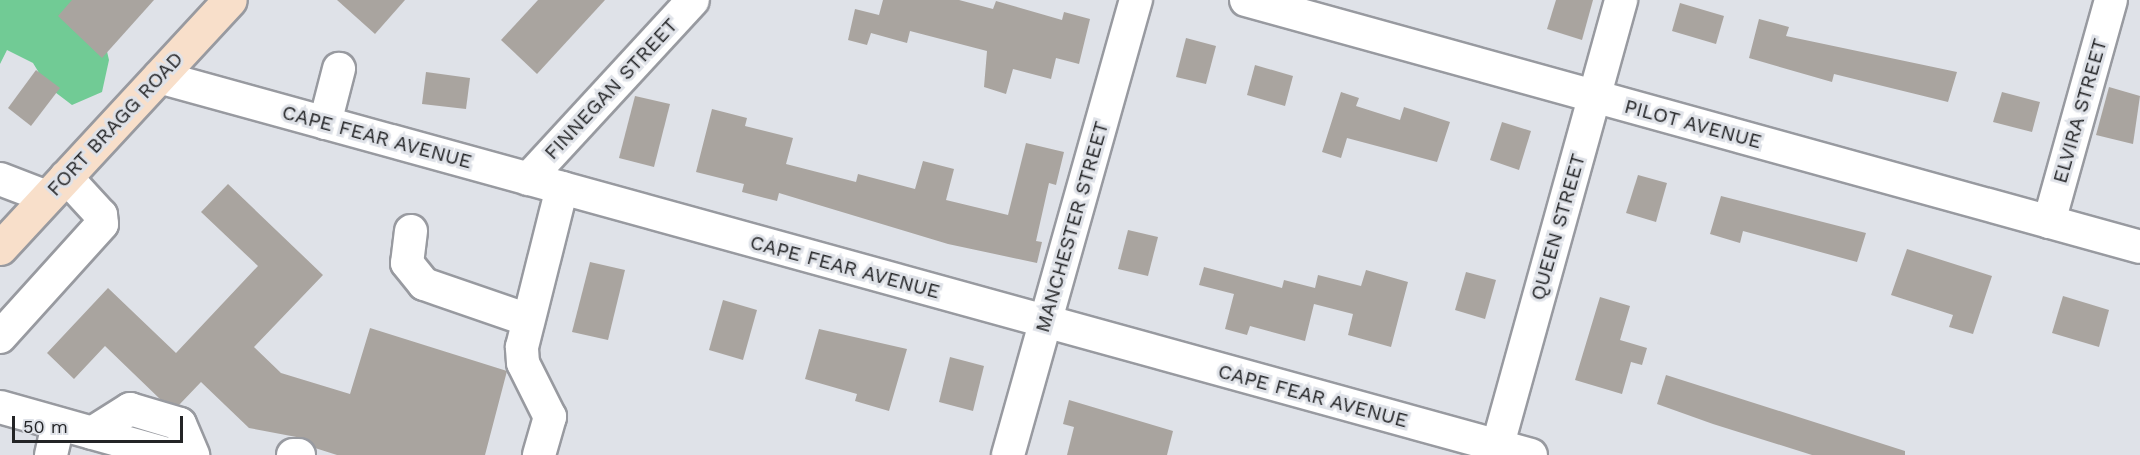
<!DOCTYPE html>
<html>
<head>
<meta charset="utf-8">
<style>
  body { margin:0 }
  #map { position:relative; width:2140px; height:455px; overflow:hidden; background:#dfe2e8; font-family:"Work Sans",sans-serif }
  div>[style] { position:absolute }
  .green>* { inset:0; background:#71cb95 }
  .building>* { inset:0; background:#a9a49f }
  .roads { filter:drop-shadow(2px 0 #989aa0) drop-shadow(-2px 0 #989aa0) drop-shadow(0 2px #989aa0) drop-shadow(0 -2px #989aa0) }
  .minor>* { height:32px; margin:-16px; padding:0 16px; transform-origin:16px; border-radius:16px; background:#fff }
  .major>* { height:33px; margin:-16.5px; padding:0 16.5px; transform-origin:16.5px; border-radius:16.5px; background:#f8dfca }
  span { translate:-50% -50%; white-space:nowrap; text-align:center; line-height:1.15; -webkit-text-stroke:6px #dfe2e8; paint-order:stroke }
  .street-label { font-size:20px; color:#232426 }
  .scale { position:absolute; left:12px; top:416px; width:171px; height:27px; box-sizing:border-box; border:3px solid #232426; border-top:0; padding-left:8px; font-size:18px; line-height:21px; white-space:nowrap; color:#232426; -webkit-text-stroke:4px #dfe2e8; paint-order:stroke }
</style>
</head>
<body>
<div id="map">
  <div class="green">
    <i style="clip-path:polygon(0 0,95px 0,109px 60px,102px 92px,72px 105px,47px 86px,33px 63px,7px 50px,0 64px)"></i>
  </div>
  <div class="building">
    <i style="clip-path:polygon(72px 0,154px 0,102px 58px,58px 16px)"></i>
    <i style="clip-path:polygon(337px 0,405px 0,375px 34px)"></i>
    <i style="clip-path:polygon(538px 0,605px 0,537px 74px,501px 40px)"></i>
    <i style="clip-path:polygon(883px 0,959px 0,993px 9px,996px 1px,1062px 20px,1064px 12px,1090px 19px,1079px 64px,1056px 58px,1051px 79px,1013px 69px,1006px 94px,984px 87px,987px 51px,910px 31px,907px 43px,871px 33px,867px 45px,848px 40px,855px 9px,879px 15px)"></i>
    <i style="clip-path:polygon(1556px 0,1593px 0,1582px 40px,1547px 29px)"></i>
    <i style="clip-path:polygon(1680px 3px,1724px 16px,1716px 44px,1672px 31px)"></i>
    <i style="clip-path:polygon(1759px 19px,1789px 27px,1786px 36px,1957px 72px,1948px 102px,1834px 74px,1832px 82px,1749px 58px)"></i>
    <i style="clip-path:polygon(1186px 38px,1216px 46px,1206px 84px,1176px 77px)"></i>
    <i style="clip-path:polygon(1255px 65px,1293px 76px,1285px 106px,1247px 95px)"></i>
    <i style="clip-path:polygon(36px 70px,60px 88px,31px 126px,8px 108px)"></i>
    <i style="clip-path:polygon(426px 72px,470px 78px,466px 109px,422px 104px)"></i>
    <i style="clip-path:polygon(2109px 87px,2140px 96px,2133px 144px,2096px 135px)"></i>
    <i style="clip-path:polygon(1341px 92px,1359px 98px,1356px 106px,1400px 120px,1404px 107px,1450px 122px,1437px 162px,1347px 138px,1341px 158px,1322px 152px)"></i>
    <i style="clip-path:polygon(2002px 92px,2040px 102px,2032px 132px,1993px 122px)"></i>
    <i style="clip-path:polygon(635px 96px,670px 104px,654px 167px,619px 158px)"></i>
    <i style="clip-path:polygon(712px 109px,747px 118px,745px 126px,793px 138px,786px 164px,856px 182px,858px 174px,915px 189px,923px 161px,954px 169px,946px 200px,1008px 215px,1026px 143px,1064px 152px,1056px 185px,1049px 183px,1036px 241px,1042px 242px,1037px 263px,948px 244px,779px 193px,777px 201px,742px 192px,744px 184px,696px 172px)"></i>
    <i style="clip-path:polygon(1502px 122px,1531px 131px,1519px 170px,1490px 160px)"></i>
    <i style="clip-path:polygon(1638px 175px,1667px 183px,1656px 222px,1626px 213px)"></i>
    <i style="clip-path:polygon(228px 184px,323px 275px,254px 347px,281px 373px,350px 394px,370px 328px,507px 371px,485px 455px,337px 455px,315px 448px,307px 439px,249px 428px,201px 382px,179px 405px,161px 400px,105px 346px,74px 379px,47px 353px,108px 288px,176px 353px,258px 266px,201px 212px)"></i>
    <i style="clip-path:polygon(1721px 196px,1866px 233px,1857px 262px,1743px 231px,1740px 243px,1710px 234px)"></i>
    <i style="clip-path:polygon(1128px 230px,1158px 237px,1148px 276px,1118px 269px)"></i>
    <i style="clip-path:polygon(1907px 249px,1992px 276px,1973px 334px,1949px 327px,1953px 315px,1891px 295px)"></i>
    <i style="clip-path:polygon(590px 262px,625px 270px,608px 340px,572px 332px)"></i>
    <i style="clip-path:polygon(1204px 267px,1282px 288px,1284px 280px,1315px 288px,1318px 275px,1361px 286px,1366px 270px,1408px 282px,1391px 347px,1348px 335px,1353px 314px,1314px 304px,1305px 341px,1250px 326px,1247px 335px,1225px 329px,1234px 294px,1199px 285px)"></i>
    <i style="clip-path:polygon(1466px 272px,1496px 280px,1485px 319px,1455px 310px)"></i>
    <i style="clip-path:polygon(2063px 296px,2109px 310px,2099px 347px,2052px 333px)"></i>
    <i style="clip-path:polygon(1600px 297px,1630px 306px,1620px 340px,1647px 348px,1642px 365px,1631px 362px,1622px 394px,1575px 380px)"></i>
    <i style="clip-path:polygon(723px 300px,757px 310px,743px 360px,709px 350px)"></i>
    <i style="clip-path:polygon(819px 329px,907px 349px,889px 411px,855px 401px,857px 394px,805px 379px)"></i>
    <i style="clip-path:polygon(950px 357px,984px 366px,973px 411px,939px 402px)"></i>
    <i style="clip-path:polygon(1666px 375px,1905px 451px,1905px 455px,1812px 455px,1713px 424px,1657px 404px)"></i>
    <i style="clip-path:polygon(1069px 400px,1173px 431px,1167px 455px,1067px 455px,1074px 427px,1063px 424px)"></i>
  </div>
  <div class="roads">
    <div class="minor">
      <i style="left:1246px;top:0;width:927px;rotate:15.44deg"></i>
      <i style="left:159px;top:77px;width:1423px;rotate:15.4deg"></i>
      <i style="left:325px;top:123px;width:56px;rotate:-75.5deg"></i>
      <i style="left:0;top:179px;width:50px;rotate:21deg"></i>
      <i style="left:528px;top:179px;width:243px;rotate:-47.3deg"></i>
      <i style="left:2049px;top:222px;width:230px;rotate:-74.4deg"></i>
      <i style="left:411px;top:231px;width:32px;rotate:97deg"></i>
      <i style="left:407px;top:263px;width:27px;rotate:51deg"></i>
      <i style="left:424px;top:284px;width:110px;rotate:19.1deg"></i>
      <i style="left:0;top:337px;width:152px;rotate:-47.9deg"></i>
      <i style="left:102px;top:224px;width:9px;rotate:-96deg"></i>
      <i style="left:101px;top:215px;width:52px;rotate:-132.6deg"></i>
      <i style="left:0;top:407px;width:178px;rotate:15.7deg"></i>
      <i style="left:92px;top:433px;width:45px;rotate:-32.3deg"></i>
      <i style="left:130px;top:409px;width:52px;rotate:16.7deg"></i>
      <i style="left:180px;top:424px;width:34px;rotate:67deg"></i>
      <i style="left:51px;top:455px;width:32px;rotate:-77deg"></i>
      <i style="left:293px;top:455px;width:6px"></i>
      <i style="left:539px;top:455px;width:40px;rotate:-74deg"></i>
      <i style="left:550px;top:417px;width:60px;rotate:-116.6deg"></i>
      <i style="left:523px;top:363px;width:16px;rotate:-94deg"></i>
      <i style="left:522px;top:347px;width:164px;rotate:-75.9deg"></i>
      <i style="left:1008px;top:455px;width:473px;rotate:-74.3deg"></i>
      <i style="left:1495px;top:455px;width:472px;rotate:-74.5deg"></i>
    </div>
    <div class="major">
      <i style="left:0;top:248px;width:338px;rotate:-47.2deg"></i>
    </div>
  </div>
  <div class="street-label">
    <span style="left:611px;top:89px;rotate:-47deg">FINNEGAN STREET</span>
    <span style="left:2080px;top:111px;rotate:-74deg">ELVIRA STREET</span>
    <span style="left:115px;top:124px;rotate:-47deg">FORT BRAGG ROAD</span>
    <span style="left:1693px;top:124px;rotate:15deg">PILOT AVENUE</span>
    <span style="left:377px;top:137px;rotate:15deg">CAPE FEAR AVENUE</span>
    <span style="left:1072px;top:227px;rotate:-74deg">MANCHESTER STREET</span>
    <span style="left:1558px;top:227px;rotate:-74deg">QUEEN STREET</span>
    <span style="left:845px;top:267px;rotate:15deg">CAPE FEAR AVENUE</span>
    <span style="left:1313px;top:396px;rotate:15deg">CAPE FEAR AVENUE</span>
  </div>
  <div class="scale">50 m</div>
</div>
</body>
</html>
